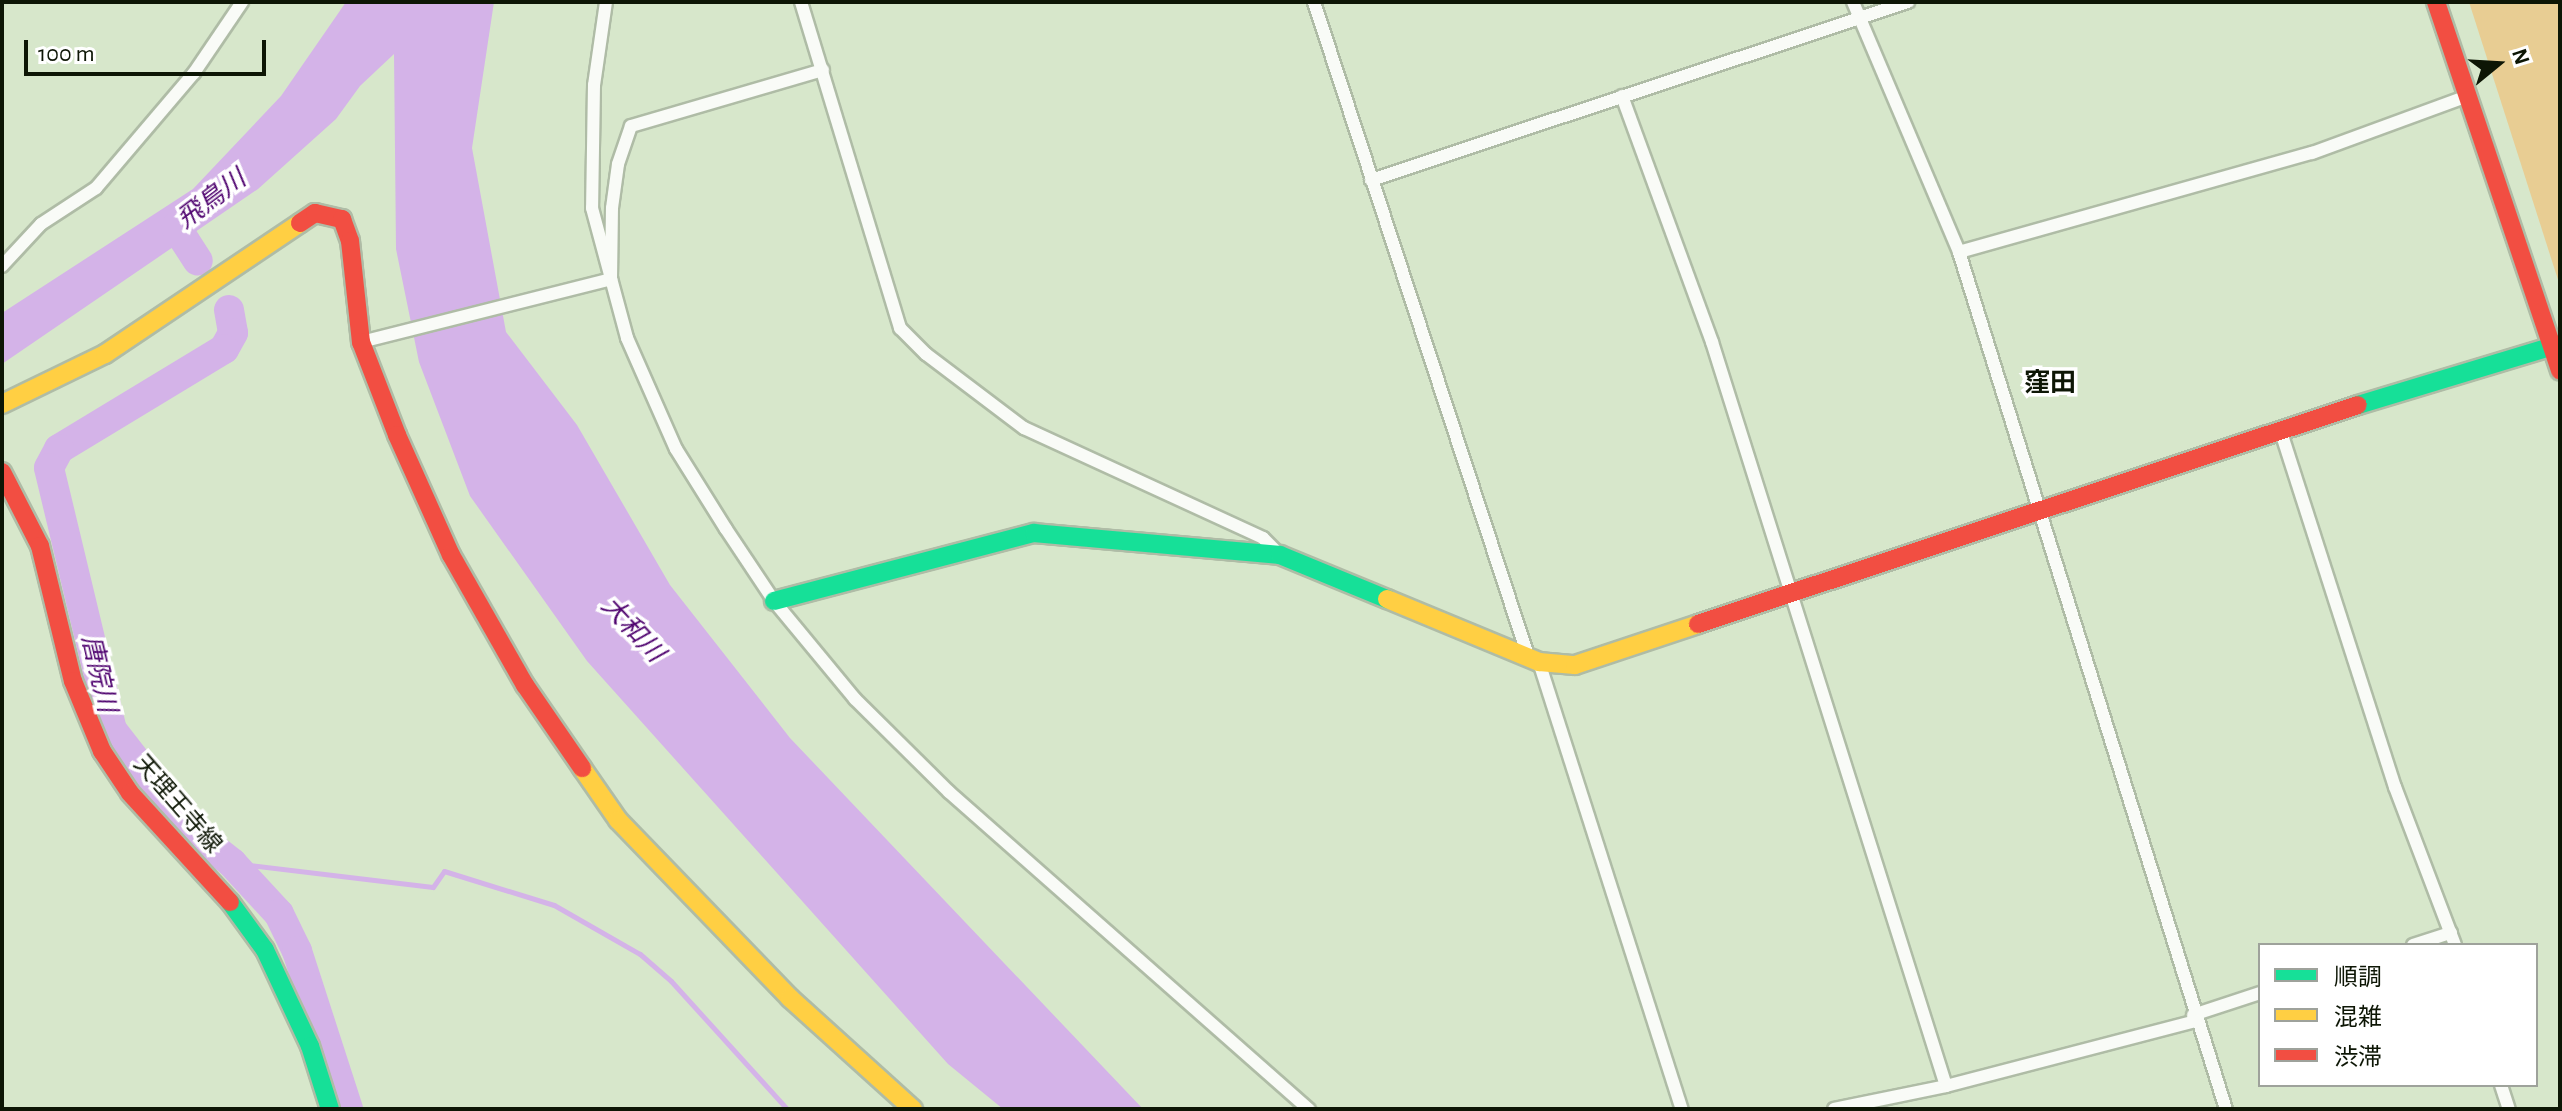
<!DOCTYPE html>
<html>
<head>
<meta charset="utf-8">
<style>
  body { margin:0 }
  #map { position:relative; width:2562px; height:1111px; overflow:hidden; background:#d7e7cb; font-family:"Alegreya Sans","Noto Sans JP",sans-serif }
  div>[style] { position:absolute }
  .green>* { inset:0; background:#e8cd93 }
  .water>* { inset:0; background:#d4b3e8 }
  .stream>* { height:5px; margin:-2.5px; padding:0 2.5px; transform-origin:2.5px; border-radius:2.5px; background:#d4b3e8 }
  .river>* { height:30px; margin:-15px; padding:0 15px; transform-origin:15px; border-radius:15px; background:#d4b3e8 }
  .roads { filter:drop-shadow(2px 0 #afbca6) drop-shadow(-2px 0 #afbca6) drop-shadow(0 2px #afbca6) drop-shadow(0 -2px #afbca6) }
  .street>* { height:12px; margin:-6px; padding:0 6px; transform-origin:6px; border-radius:6px; background:#f9fbf7 }
  .fast>* { height:18px; margin:-9px; padding:0 9px; transform-origin:9px; border-radius:9px; background:#16e098 }
  .slow>* { height:18px; margin:-9px; padding:0 9px; transform-origin:9px; border-radius:9px; background:#ffcf43 }
  .jam>* { height:18px; margin:-9px; padding:0 9px; transform-origin:9px; border-radius:9px; background:#f24e42 }
  span { translate:-50% -50%; white-space:nowrap; text-align:center; line-height:1.15; -webkit-text-stroke:7px #fff; paint-order:stroke }
  .street-label { font-size:24px; color:#0d1605 }
  .water-label { font-size:26px; color:#4f036f; font-style:italic }
  .neighbourhood-label { font-size:26px; color:#0d1605; font-weight:700 }
  .frame { position:absolute; inset:0; border:4px solid #0d1605; pointer-events:none }
  .legend { position:absolute; left:2258px; top:943px; width:280px; height:144px; box-sizing:border-box; background:#fff; border:2px solid #9ea29b; margin:0; padding:10px 14px; list-style:none; font-size:24px; color:#0d1605 }
  .legend li { display:flex; align-items:center; gap:16px; height:40px }
  .legend b { width:40px; border:2px solid #9ea29b }
  .north { position:absolute; left:2458px; top:24px; width:80px; height:80px; -webkit-text-stroke:6px #fff; paint-order:stroke; rotate:72deg; font-size:22px; font-weight:700; line-height:32px; text-align:center; color:#0d1605 }
  .north::after { content:''; display:block; margin:auto; width:28px; height:36px; background:#0d1605; clip-path:polygon(50% 0,100% 100%,50% 72%,0 100%) }
  .scale { position:absolute; left:24px; top:40px; width:242px; height:36px; box-sizing:border-box; border:4px solid #0d1605; border-top:0; padding-left:10px; font-size:24px; line-height:28px; white-space:nowrap; color:#0d1605; -webkit-text-stroke:6px #fff; paint-order:stroke }
</style>
</head>
<body>
<div id="map">
  <div class="green">
    <i style="clip-path:polygon(2469px 2px,2560px 2px,2560px 286px)"></i>
  </div>
  <div class="water">
    <i style="clip-path:polygon(346px 2px,494px 2px,472px 148px,506px 332px,577px 425px,670px 585px,790px 738px,1143px 1109px,1003px 1109px,948px 1064px,587px 661px,470px 496px,419px 362px,396px 249px,394px 54px,360px 86px,336px 119px,258px 189px,2px 364px,2px 313px,193px 189px,281px 96px)"></i>
  </div>
  <div class="stream">
    <i style="left:232px;top:863px;width:202px;rotate:6.8deg"></i>
    <i style="left:433px;top:887px;width:19px;rotate:-55deg"></i>
    <i style="left:444px;top:871px;width:115px;rotate:17.2deg"></i>
    <i style="left:554px;top:905px;width:99px;rotate:29.7deg"></i>
    <i style="left:640px;top:954px;width:41px;rotate:41.1deg"></i>
    <i style="left:671px;top:981px;width:173px;rotate:47.8deg"></i>
  </div>
  <div class="river">
    <i style="left:176px;top:227px;width:40px;rotate:57.1deg"></i>
    <i style="left:229px;top:310px;width:23px;rotate:80deg"></i>
    <i style="left:233px;top:333px;width:18px;rotate:119deg"></i>
    <i style="left:224px;top:349px;width:193px;rotate:148.8deg"></i>
    <i style="left:59px;top:449px;width:21px;rotate:118deg"></i>
    <i style="left:49px;top:468px;width:269px;rotate:76.5deg"></i>
    <i style="left:112px;top:730px;width:125px;rotate:52.1deg"></i>
    <i style="left:189px;top:829px;width:55px;rotate:38.3deg"></i>
    <i style="left:232px;top:863px;width:69px;rotate:47.3deg"></i>
    <i style="left:279px;top:914px;width:41px;rotate:64.1deg"></i>
    <i style="left:297px;top:951px;width:166px;rotate:72.1deg"></i>
  </div>
  <div class="roads">
    <div class="street">
      <i style="left:606px;top:2px;width:84px;rotate:98.2deg"></i>
      <i style="left:594px;top:85px;width:123px;rotate:90.9deg"></i>
      <i style="left:592px;top:208px;width:135px;rotate:74.9deg"></i>
      <i style="left:627px;top:338px;width:121px;rotate:66.2deg"></i>
      <i style="left:676px;top:449px;width:94px;rotate:58deg"></i>
      <i style="left:726px;top:529px;width:87px;rotate:56.3deg"></i>
      <i style="left:774px;top:601px;width:127px;rotate:50.4deg"></i>
      <i style="left:855px;top:699px;width:132px;rotate:44.7deg"></i>
      <i style="left:949px;top:792px;width:480px;rotate:41.4deg"></i>
      <i style="left:801px;top:2px;width:341px;rotate:73.1deg"></i>
      <i style="left:900px;top:328px;width:37px;rotate:45deg"></i>
      <i style="left:926px;top:354px;width:123px;rotate:37.1deg"></i>
      <i style="left:1024px;top:428px;width:263px;rotate:24.7deg"></i>
      <i style="left:1263px;top:538px;width:24px;rotate:45deg"></i>
      <i style="left:1314px;top:2px;width:688px;rotate:71.88deg"></i>
      <i style="left:1853px;top:2px;width:272px;rotate:67deg"></i>
      <i style="left:1959px;top:252px;width:898px;rotate:72.7deg"></i>
      <i style="left:1622px;top:96px;width:262px;rotate:69.9deg"></i>
      <i style="left:1712px;top:342px;width:780px;rotate:72.54deg"></i>
      <i style="left:1371px;top:180px;width:566px;rotate:-18.34deg"></i>
      <i style="left:1959px;top:252px;width:367px;rotate:-15.7deg"></i>
      <i style="left:2312px;top:153px;width:163px;rotate:-20.1deg"></i>
      <i style="left:2px;top:266px;width:57px;rotate:-47.1deg"></i>
      <i style="left:41px;top:224px;width:66px;rotate:-33.2deg"></i>
      <i style="left:96px;top:188px;width:151px;rotate:-49.6deg"></i>
      <i style="left:194px;top:73px;width:86px;rotate:-55.9deg"></i>
      <i style="left:361px;top:342px;width:258px;rotate:-14.1deg"></i>
      <i style="left:611px;top:279px;width:71px;rotate:-89.2deg"></i>
      <i style="left:612px;top:208px;width:44px;rotate:-82.2deg"></i>
      <i style="left:618px;top:164px;width:40px;rotate:-71.1deg"></i>
      <i style="left:631px;top:126px;width:200px;rotate:-16.3deg"></i>
      <i style="left:2280px;top:429px;width:376px;rotate:72.2deg"></i>
      <i style="left:2395px;top:787px;width:169px;rotate:69.2deg"></i>
      <i style="left:1539px;top:662px;width:469px;rotate:72.3deg"></i>
      <i style="left:2413px;top:945px;width:40px;rotate:-18deg"></i>
      <i style="left:2193px;top:1015px;width:71px;rotate:-18.2deg"></i>
      <i style="left:2501px;top:1085px;width:25px;rotate:72deg"></i>
      <i style="left:1834px;top:1109px;width:114px;rotate:-11.6deg"></i>
      <i style="left:1946px;top:1086px;width:258px;rotate:-14.6deg"></i>
    </div>
    <div class="fast">
      <i style="left:2358px;top:405px;width:211px;rotate:-16.8deg"></i>
      <i style="left:774px;top:601px;width:269px;rotate:-14.7deg"></i>
      <i style="left:1034px;top:533px;width:247px;rotate:5.1deg"></i>
      <i style="left:1280px;top:555px;width:116px;rotate:22.4deg"></i>
      <i style="left:230px;top:902px;width:59px;rotate:53.9deg"></i>
      <i style="left:265px;top:950px;width:106px;rotate:64.9deg"></i>
      <i style="left:310px;top:1046px;width:66px;rotate:72.4deg"></i>
    </div>
    <div class="slow">
      <i style="left:2px;top:404px;width:114px;rotate:-25.9deg"></i>
      <i style="left:105px;top:354px;width:235px;rotate:-33.9deg"></i>
      <i style="left:1387px;top:599px;width:165px;rotate:22.5deg"></i>
      <i style="left:1539px;top:662px;width:36px;rotate:5deg"></i>
      <i style="left:1575px;top:665px;width:130px;rotate:-18.4deg"></i>
      <i style="left:582px;top:768px;width:63px;rotate:55.3deg"></i>
      <i style="left:618px;top:820px;width:248px;rotate:46deg"></i>
      <i style="left:790px;top:998px;width:166px;rotate:42.1deg"></i>
    </div>
    <div class="jam">
      <i style="left:2436px;top:2px;width:389px;rotate:71.4deg"></i>
      <i style="left:300px;top:223px;width:18px;rotate:-34deg"></i>
      <i style="left:315px;top:213px;width:28px;rotate:13deg"></i>
      <i style="left:342px;top:219px;width:23px;rotate:70deg"></i>
      <i style="left:350px;top:241px;width:102px;rotate:83.8deg"></i>
      <i style="left:361px;top:342px;width:100px;rotate:68.8deg"></i>
      <i style="left:397px;top:435px;width:132px;rotate:65.8deg"></i>
      <i style="left:451px;top:555px;width:150px;rotate:60.4deg"></i>
      <i style="left:525px;top:685px;width:101px;rotate:55.5deg"></i>
      <i style="left:2px;top:472px;width:83px;rotate:62.8deg"></i>
      <i style="left:40px;top:546px;width:139px;rotate:76.3deg"></i>
      <i style="left:73px;top:681px;width:76px;rotate:67.5deg"></i>
      <i style="left:102px;top:751px;width:50px;rotate:56.3deg"></i>
      <i style="left:130px;top:793px;width:148px;rotate:47.5deg"></i>
      <i style="left:1698px;top:624px;width:695px;rotate:-18.36deg"></i>
    </div>
  </div>
  <div class="street-label">
    <span style="left:177px;top:805px;rotate:49deg">天理王寺線</span>
  </div>
  <div class="water-label">
    <span style="left:212px;top:200px;rotate:-37deg">飛鳥川</span>
    <span style="left:632px;top:630px;rotate:47deg">大和川</span>
    <span style="left:98px;top:674px;rotate:77deg">唐院川</span>
  </div>
  <div class="neighbourhood-label">
    <span style="left:2050px;top:384px">窪田</span>
  </div>
  <div class="frame"></div>
  <ul class="legend">
  <li><b style="height:10px;background:#16e098"></b>順調</li>
  <li><b style="height:10px;background:#ffcf43"></b>混雑</li>
  <li><b style="height:10px;background:#f24e42"></b>渋滞</li>
  </ul>
  <div class="north">N</div>
  <div class="scale">100 m</div>
</div>
</body>
</html>
